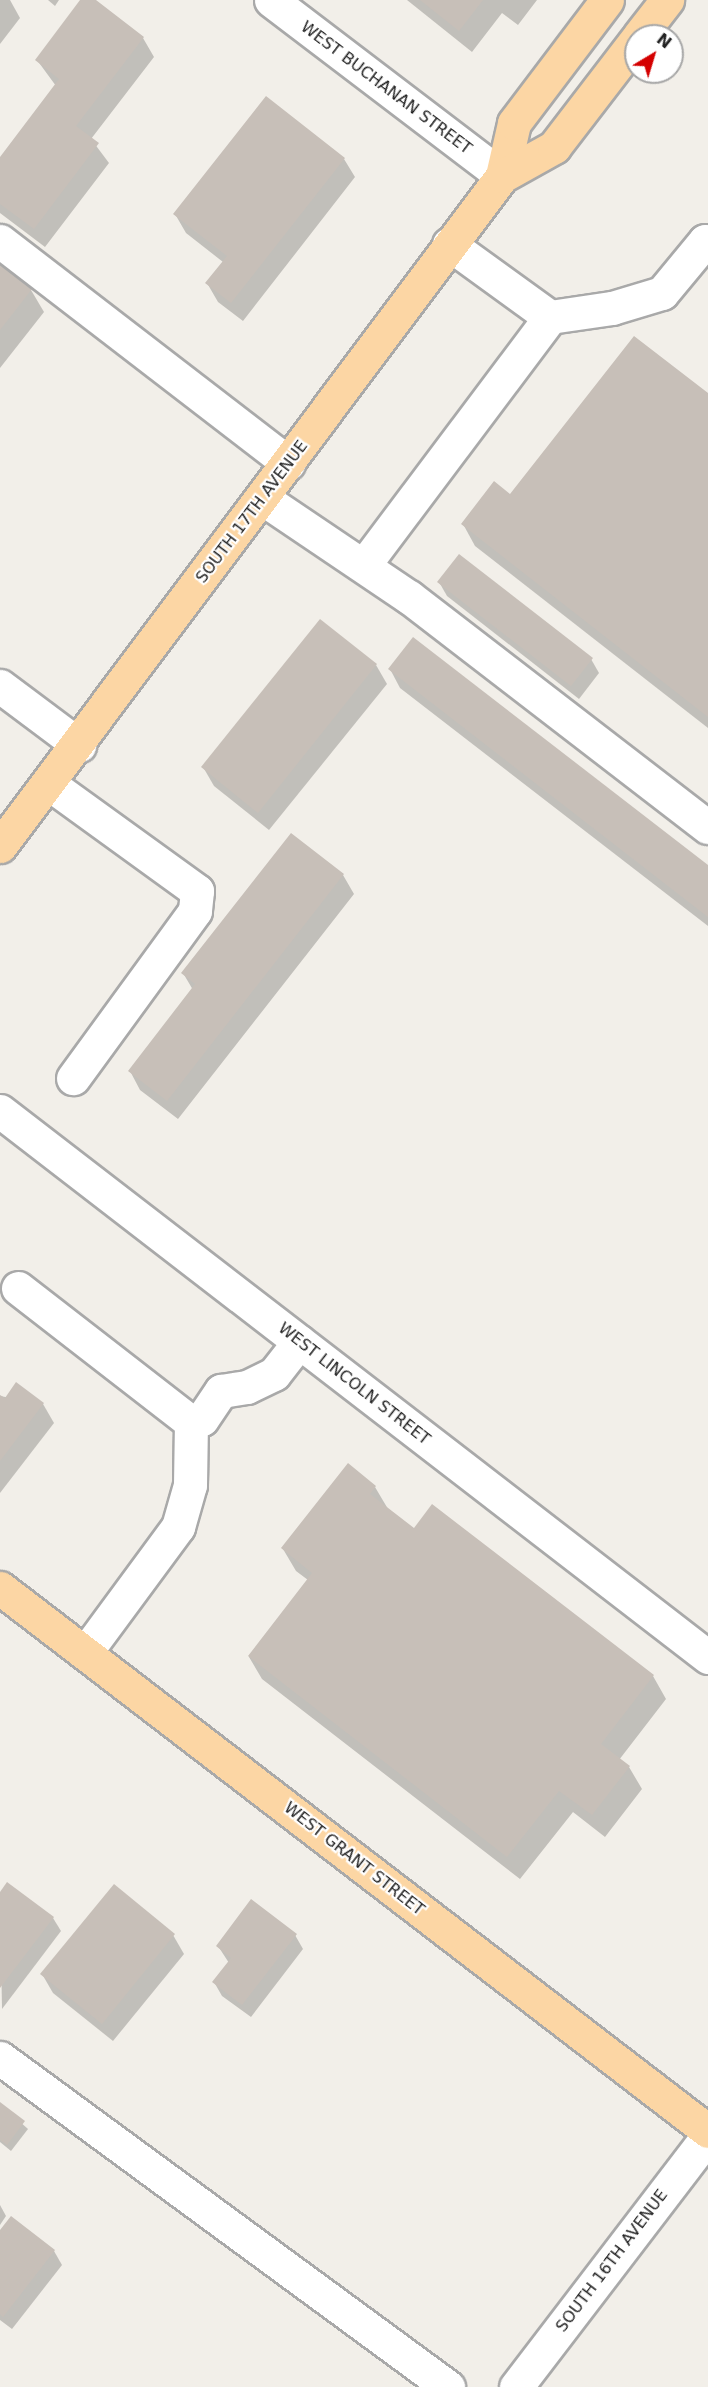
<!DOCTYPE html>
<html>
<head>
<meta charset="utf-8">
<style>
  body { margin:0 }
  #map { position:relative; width:708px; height:2387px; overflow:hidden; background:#f2efe9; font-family:"DejaVu Sans",sans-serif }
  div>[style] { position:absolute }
  .shadow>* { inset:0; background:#0003 }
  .building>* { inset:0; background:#c7bfb8 }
  .roads { filter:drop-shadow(2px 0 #a9a9a9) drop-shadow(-2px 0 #a9a9a9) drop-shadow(0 2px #a9a9a9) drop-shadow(0 -2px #a9a9a9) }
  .minor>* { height:33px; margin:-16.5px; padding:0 16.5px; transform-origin:16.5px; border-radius:16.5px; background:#fff }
  .major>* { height:33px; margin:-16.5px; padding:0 16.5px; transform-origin:16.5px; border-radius:16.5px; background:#fcd6a4 }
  span { translate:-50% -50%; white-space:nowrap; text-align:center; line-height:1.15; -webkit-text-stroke:4.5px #fff; paint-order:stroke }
  .street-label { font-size:16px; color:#222 }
  .north { position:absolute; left:624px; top:24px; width:60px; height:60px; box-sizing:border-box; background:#fff; border:2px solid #a7a7a7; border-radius:50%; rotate:38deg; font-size:16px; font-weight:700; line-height:24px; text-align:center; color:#222 }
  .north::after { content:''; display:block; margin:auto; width:21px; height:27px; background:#d40000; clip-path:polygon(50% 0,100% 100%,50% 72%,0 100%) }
</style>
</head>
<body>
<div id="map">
  <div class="shadow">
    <i style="clip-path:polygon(0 0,10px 0,20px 18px,0 44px)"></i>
    <i style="clip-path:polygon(48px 0,59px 0,55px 6px)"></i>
    <i style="clip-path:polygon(82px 0,94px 0,143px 38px,154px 57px,91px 139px,109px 163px,45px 247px,0 213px,0 159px,56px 86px,37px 60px)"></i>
    <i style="clip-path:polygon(537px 0,518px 25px,502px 13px,472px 52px,407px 0)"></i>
    <i style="clip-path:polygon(344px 159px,355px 177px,243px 321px,218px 302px,207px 283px,223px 262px,186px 233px,175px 214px)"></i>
    <i style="clip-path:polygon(0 265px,31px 290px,44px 312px,0 368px)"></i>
    <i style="clip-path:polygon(708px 395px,708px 728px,475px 546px,463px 524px)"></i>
    <i style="clip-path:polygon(439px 582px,591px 659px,599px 673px,579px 699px,447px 596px)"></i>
    <i style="clip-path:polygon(376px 665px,387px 684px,269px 830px,214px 786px,203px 767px)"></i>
    <i style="clip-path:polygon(390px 669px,708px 867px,708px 926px,400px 688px)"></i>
    <i style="clip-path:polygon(291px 835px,343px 875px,354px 894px,178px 1119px,140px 1090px,130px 1071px,193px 990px,183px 973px)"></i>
    <i style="clip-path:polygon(0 1396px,43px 1404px,54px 1423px,0 1493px)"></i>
    <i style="clip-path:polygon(375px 1487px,388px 1509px,414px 1530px,432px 1506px,653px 1676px,666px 1699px,619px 1760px,629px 1767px,642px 1789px,605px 1837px,573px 1812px,520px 1879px,262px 1679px,249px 1657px,308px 1580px,296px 1571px,283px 1549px)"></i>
    <i style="clip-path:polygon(0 1895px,53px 1918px,61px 1931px,2px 2009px)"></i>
    <i style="clip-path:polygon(173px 1935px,184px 1954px,113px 2041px,53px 1993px,42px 1974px)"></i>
    <i style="clip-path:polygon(295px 1935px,303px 1949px,251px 2017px,222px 1996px,214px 1982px,229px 1963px,218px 1946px)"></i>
    <i style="clip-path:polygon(0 2104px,28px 2129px,11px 2151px,0 2142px)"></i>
    <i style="clip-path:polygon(0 2205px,6px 2216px,0 2225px)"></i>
    <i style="clip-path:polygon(0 2232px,54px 2251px,62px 2265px,12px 2329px,0 2320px)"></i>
  </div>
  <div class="building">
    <i style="clip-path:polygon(80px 0,96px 0,144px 37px,76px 126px,99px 143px,34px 229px,0 204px,0 157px,59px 79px,35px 60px)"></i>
    <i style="clip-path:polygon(420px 0,483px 0,459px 31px)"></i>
    <i style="clip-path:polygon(266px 96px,345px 158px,231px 303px,205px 283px,227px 256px,173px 214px)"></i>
    <i style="clip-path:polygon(0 263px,32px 289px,0 330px)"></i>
    <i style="clip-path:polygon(634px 336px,708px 393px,708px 717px,461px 524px,494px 481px,510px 494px)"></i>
    <i style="clip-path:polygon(459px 554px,593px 658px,571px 686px,437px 582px)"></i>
    <i style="clip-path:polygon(320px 619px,377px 664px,258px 813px,201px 767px)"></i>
    <i style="clip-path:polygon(413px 637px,708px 865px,708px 917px,388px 669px)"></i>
    <i style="clip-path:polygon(291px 833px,344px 874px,167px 1101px,128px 1071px,195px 984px,181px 973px)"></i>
    <i style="clip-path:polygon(16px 1382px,44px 1403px,0 1461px,0 1395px,5px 1398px)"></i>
    <i style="clip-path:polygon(348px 1463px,376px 1486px,370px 1494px,414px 1528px,432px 1504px,654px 1675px,601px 1744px,630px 1766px,592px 1815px,559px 1791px,507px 1857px,248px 1656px,312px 1573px,281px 1548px)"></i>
    <i style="clip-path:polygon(7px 1882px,54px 1917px,0 1988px,0 1892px)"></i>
    <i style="clip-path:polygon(114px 1884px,175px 1934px,102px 2024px,40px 1974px)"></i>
    <i style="clip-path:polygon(251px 1899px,297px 1934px,242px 2005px,212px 1982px,231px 1958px,216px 1946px)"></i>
    <i style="clip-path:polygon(0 2102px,25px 2121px,7px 2145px,0 2140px)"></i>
    <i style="clip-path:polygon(11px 2216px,55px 2250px,3px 2317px,0 2314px,0 2230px)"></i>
  </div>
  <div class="roads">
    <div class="minor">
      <i style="left:271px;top:0;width:290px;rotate:37.3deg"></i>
      <i style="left:0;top:241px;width:364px;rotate:37.6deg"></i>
      <i style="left:449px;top:244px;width:125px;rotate:35.9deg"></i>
      <i style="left:550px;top:317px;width:63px;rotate:-8.3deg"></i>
      <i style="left:612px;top:308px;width:52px;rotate:-16.7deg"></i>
      <i style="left:662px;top:293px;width:67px;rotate:-50.4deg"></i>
      <i style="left:705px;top:241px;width:4px;rotate:34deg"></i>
      <i style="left:262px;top:498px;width:177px;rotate:34deg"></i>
      <i style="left:409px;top:597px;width:377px;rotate:37.6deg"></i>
      <i style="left:364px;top:565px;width:310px;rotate:-53.1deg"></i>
      <i style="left:0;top:686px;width:99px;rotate:36.8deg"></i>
      <i style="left:48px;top:783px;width:184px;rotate:35.9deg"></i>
      <i style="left:197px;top:891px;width:20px;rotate:96deg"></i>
      <i style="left:195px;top:911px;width:207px;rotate:126.1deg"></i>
      <i style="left:0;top:1111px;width:894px;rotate:37.64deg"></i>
      <i style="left:18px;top:1288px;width:219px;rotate:37.8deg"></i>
      <i style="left:191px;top:1422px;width:11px;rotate:-15deg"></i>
      <i style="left:202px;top:1419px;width:34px;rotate:-56deg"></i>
      <i style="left:221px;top:1391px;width:26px;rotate:-9deg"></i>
      <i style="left:247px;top:1387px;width:30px;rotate:-26deg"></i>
      <i style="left:274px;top:1374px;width:41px;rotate:-52deg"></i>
      <i style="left:85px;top:1653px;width:157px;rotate:-53.6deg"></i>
      <i style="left:178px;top:1527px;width:44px;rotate:-74.1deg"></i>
      <i style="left:190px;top:1485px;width:63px;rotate:-89.1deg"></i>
      <i style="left:0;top:2058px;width:556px;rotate:36.29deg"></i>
      <i style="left:516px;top:2387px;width:316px;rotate:-52.6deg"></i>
    </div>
    <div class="major">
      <i style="left:639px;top:36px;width:46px;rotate:-52.1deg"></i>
      <i style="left:502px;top:176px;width:54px;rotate:-77.2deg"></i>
      <i style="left:514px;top:123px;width:154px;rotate:-52.9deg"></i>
      <i style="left:0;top:846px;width:837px;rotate:-53.16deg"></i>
      <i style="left:502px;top:176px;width:60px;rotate:-29.1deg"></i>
      <i style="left:554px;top:147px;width:135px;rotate:-52.5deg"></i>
      <i style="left:0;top:1588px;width:892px;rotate:37.49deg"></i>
    </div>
  </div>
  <div class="street-label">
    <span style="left:386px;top:88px;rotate:37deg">WEST BUCHANAN STREET</span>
    <span style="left:252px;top:512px;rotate:-53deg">SOUTH 17TH AVENUE</span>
    <span style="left:354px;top:1384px;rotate:38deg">WEST LINCOLN STREET</span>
    <span style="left:354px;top:1859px;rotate:38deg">WEST GRANT STREET</span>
    <span style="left:612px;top:2261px;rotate:-53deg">SOUTH 16TH AVENUE</span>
  </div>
  <div class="north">N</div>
</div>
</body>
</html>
